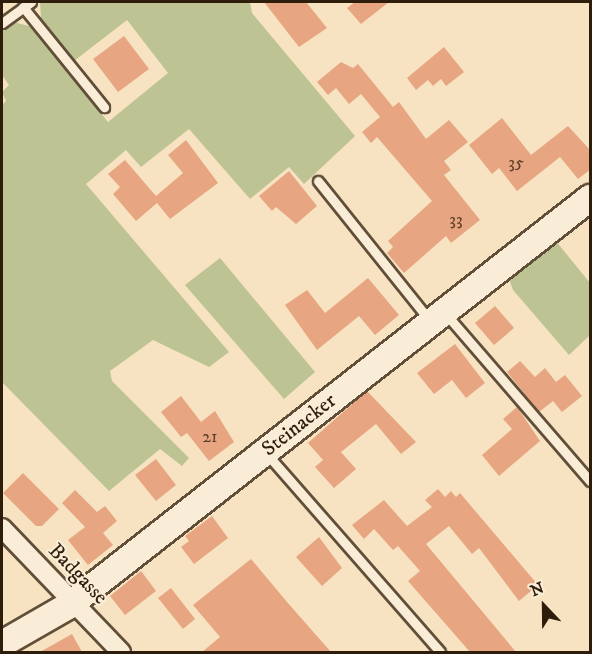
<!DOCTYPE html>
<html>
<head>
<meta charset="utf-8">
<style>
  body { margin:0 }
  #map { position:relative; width:592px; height:654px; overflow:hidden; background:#f7e3c1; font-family:"IM FELL DW Pica",serif }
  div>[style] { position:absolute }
  .green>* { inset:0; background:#bdc392 }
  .building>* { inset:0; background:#e7a681 }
  .roads { filter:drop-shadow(2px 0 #614e38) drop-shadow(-2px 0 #614e38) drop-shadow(0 2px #614e38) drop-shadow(0 -2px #614e38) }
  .lane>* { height:9px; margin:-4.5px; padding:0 4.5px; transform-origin:4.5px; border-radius:4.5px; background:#faedd7 }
  .street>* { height:18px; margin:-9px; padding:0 9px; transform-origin:9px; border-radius:9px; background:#faedd7 }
  .secondary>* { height:26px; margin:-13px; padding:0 13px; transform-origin:13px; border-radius:13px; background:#faedd7 }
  span { translate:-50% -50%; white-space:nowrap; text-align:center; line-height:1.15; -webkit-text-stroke:4.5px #faedd7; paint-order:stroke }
  .number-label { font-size:18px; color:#5d3f28 }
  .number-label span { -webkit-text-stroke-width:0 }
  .street-label { font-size:21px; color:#2f1d0b }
  .frame { position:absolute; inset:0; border:3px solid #2f1d0b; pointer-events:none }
  .north { position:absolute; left:514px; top:576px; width:60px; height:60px; -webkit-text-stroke:4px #faedd7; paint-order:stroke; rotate:338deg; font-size:16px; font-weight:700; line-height:24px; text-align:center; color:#2f1d0b }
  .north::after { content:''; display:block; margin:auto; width:21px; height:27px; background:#2f1d0b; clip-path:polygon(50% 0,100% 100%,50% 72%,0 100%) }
</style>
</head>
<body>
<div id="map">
  <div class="green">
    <i style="clip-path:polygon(40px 2px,250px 2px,252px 13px,355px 136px,304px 184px,289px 167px,250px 199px,189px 129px,141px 167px,126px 150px,86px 184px,229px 352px,209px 367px,153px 340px,110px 371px,112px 381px,189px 458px,182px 466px,160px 449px,109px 491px,2px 382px,2px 105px,6px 101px,2px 92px,9px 85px,2px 75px,2px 31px,14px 22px,32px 27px,108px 122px,168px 73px,127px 20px,74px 61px,41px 18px)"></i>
    <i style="clip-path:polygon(555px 240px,590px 283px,590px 335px,569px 355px,513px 290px,509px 279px)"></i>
    <i style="clip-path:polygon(220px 258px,315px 372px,284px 399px,185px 285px)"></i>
  </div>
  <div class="building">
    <i style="clip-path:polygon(264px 2px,306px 2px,327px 28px,299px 47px)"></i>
    <i style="clip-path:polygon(355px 2px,389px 2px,361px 24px,347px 8px)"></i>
    <i style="clip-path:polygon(124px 36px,149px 69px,118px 92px,93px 59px)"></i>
    <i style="clip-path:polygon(444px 47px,464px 72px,446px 86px,441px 79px,433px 86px,428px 80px,416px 90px,407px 78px)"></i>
    <i style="clip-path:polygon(341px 62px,353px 68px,358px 64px,393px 107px,399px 102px,426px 139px,449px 120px,468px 142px,444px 161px,451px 170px,444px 175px,480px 220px,451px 243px,446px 236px,404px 273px,387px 253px,393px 247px,388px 241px,432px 201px,377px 137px,371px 143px,362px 132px,380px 117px,361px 94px,349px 104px,336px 88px,328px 95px,317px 82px)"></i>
    <i style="clip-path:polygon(502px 118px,531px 155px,568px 126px,591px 151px,591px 169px,578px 179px,560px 157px,517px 191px,499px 168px,492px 174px,469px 145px)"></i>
    <i style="clip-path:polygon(186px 140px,218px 183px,170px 219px,157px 203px,136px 221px,113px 194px,120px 187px,108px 174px,125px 160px,156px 196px,183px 173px,168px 155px)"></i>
    <i style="clip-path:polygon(289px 171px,317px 206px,296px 224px,276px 207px,272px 211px,259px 196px)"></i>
    <i style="clip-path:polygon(368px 278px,399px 315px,375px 335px,359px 316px,317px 350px,285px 305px,307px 290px,325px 313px)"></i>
    <i style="clip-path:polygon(495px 306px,514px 328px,494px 345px,475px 323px)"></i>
    <i style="clip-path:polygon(455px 344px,485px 383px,466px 398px,452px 380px,434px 394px,417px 373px)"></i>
    <i style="clip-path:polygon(520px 361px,535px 377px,545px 368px,556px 382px,565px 375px,582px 396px,562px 412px,553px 401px,539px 412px,507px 372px)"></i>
    <i style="clip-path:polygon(367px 391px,416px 442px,401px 454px,376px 424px,341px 452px,356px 469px,334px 488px,315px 467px,323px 460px,308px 443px)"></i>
    <i style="clip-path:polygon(181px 396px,201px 422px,215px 411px,234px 442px,209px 461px,187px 433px,181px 437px,161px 412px)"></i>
    <i style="clip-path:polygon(517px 407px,540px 441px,499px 476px,482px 455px,512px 429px,503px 419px)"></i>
    <i style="clip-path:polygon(156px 459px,176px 485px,156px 501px,135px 475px)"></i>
    <i style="clip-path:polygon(23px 473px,59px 509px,42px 526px,36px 526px,3px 493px)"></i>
    <i style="clip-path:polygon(438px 489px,445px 497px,451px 491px,456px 497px,460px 493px,538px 585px,519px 601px,479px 548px,472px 554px,449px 526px,426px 544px,516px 652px,470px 652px,408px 581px,420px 571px,398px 546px,393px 550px,374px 529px,364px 539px,352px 525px,384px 500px,407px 526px,432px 507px,425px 500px)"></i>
    <i style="clip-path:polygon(75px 490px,97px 512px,105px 506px,117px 521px,103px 533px,113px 545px,88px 565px,68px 540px,85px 527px,62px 503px)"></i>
    <i style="clip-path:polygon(212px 516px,228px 538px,194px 564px,181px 547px,189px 541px,185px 536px)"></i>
    <i style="clip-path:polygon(319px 537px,342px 568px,322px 586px,296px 557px)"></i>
    <i style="clip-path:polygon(251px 559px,287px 602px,331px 652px,202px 652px,220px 637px,193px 605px)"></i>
    <i style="clip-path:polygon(141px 571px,156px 591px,125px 615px,110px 596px)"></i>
    <i style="clip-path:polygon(171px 588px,195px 619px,183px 629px,158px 598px)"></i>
    <i style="clip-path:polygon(72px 634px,82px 652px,40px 652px)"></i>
  </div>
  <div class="roads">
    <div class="lane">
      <i style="left:23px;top:7px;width:129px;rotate:51deg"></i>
      <i style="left:2px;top:23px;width:36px;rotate:-36deg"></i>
      <i style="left:318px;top:181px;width:179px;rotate:51.3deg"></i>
      <i style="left:445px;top:313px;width:222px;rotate:49.2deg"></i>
      <i style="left:266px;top:453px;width:264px;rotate:48.8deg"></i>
    </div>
    <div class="street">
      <i style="left:2px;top:528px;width:172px;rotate:46.2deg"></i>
    </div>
    <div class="secondary">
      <i style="left:2px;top:644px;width:76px;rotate:-29.9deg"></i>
      <i style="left:68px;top:606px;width:663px;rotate:-38.01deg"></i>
    </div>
  </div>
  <div class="number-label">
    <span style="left:516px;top:163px">35</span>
    <span style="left:456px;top:220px">33</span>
    <span style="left:210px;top:437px">21</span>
  </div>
  <div class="street-label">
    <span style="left:299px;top:425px;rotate:-38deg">Steinacker</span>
    <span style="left:78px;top:574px;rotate:46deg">Badgasse</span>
  </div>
  <div class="frame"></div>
  <div class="north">N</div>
</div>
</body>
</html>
